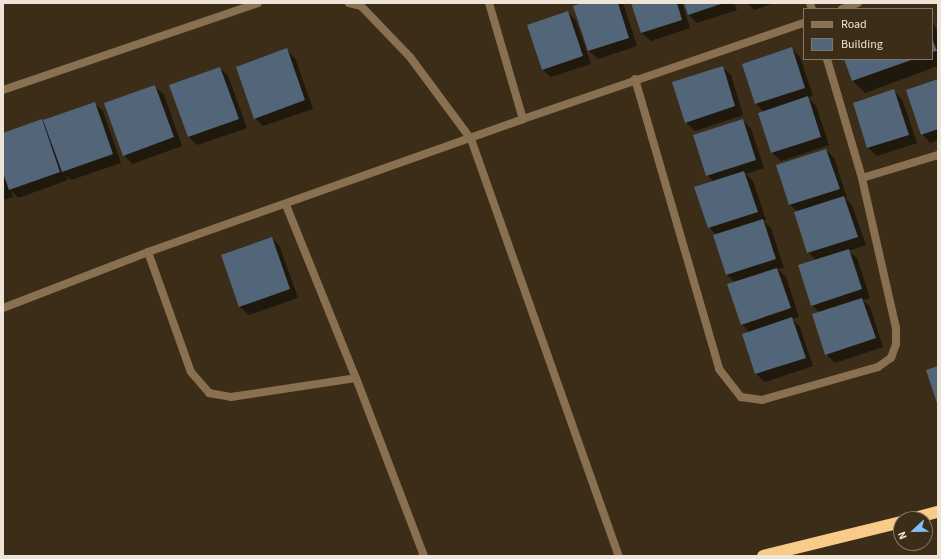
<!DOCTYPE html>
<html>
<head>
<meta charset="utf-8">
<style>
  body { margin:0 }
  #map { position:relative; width:941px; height:559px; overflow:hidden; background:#3b2d18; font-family:"Source Sans 3",sans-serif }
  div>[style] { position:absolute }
  .shadow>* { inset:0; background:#0007 }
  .building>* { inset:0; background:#526579 }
  .street>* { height:8px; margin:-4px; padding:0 4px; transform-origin:4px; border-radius:4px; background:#887050 }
  .highway>* { height:12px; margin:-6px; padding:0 6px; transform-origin:6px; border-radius:6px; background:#f9cb89 }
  span { translate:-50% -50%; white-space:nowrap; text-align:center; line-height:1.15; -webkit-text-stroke:3px #3b2d18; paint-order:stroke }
  .frame { position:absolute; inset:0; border:4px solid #eee4d8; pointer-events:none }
  .legend { position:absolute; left:803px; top:8px; width:130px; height:52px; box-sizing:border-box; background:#3b2d18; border:1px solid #837665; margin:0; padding:5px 7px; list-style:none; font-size:12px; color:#eee4d8 }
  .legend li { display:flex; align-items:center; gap:8px; height:20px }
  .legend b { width:20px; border:1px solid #837665 }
  .north { position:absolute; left:893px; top:511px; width:40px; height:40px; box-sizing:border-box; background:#3b2d18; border:1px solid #837665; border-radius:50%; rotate:248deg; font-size:11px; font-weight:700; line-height:16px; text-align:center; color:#eee4d8 }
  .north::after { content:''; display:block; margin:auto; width:14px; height:18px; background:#80bdfa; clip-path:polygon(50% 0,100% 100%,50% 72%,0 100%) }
</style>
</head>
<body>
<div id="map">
  <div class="shadow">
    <i style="clip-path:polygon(585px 3px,623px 3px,637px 46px,598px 59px,589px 51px)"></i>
    <i style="clip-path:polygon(632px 3px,682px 3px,690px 28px,651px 41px,642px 33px)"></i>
    <i style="clip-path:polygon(685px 3px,734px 3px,737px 10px,697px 23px,689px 15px)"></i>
    <i style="clip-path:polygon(748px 3px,774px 3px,754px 10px)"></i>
    <i style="clip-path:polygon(568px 12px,576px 21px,591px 64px,551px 77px,542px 69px)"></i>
    <i style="clip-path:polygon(932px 20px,938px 33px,938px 66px,865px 93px,853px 81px,845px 59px,932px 59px)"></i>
    <i style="clip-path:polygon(792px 49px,800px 57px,813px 96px,808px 98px,816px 106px,829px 145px,781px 161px,772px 153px,759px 113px,764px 112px,756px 104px,743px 64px)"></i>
    <i style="clip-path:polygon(286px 50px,295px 58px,313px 109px,263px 126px,255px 118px)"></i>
    <i style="clip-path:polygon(722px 67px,731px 75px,743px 115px,695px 131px,686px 122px)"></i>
    <i style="clip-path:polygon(220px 68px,228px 76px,247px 128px,197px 145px,189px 137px,171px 86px)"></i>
    <i style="clip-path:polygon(938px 80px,938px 140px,930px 143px,922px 134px)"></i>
    <i style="clip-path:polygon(155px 86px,164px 95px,182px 146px,132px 164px,124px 155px)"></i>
    <i style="clip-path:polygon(893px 91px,902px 99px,917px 143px,877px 156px,868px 148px,854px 104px)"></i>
    <i style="clip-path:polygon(94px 103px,103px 111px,121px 163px,71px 180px,66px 175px,68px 180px,18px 198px,11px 190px,13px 197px,3px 200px,3px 134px,41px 120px,46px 125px)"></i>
    <i style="clip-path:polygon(743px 120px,751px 129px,764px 168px,746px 174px,753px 181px,766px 220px,763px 221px,771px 228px,784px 268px,778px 269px,786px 277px,799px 317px,792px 319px,800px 327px,813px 366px,765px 382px,756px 374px,743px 334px,749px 332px,742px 324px,735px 283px,727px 275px,714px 235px,716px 235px,709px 227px,714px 182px,707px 175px)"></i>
    <i style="clip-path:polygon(826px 150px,834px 158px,847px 198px,845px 198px,852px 205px,866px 245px,849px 251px,857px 258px,870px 298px,863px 300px,870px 307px,883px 347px,835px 363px,826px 354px,820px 313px,812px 305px,816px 260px,808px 252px,798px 212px,790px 205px,777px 165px)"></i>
    <i style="clip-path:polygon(272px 238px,280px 247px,298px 298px,249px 315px,240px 307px,222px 256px)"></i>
  </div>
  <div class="building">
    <i style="clip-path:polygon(582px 3px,618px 3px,629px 38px,588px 51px,573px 6px)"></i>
    <i style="clip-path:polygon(631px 3px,677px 3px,682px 20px,641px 33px)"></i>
    <i style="clip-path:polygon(684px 3px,724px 3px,688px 15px)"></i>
    <i style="clip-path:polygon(568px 11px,583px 56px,542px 70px,527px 25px)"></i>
    <i style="clip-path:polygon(932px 38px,937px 51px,932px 52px)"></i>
    <i style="clip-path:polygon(792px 47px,805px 88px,755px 104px,742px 64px)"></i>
    <i style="clip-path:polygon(287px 48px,305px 100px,254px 119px,236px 67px)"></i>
    <i style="clip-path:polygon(844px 59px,914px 59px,852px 81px)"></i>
    <i style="clip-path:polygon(723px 66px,735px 106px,685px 123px,672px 82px)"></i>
    <i style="clip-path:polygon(220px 67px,239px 119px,188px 137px,169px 85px)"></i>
    <i style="clip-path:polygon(938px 79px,938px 129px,921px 135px,906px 90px)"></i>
    <i style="clip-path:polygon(155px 85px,174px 137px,123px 156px,104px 103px)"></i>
    <i style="clip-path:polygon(894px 89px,909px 135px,867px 148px,853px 103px)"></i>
    <i style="clip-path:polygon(808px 96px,821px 137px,771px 153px,758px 113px)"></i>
    <i style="clip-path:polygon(95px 102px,113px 154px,62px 172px,43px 120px)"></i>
    <i style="clip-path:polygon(42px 119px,60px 172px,9px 190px,3px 173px,3px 133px)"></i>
    <i style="clip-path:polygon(743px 119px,756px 160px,706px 176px,693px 135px)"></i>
    <i style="clip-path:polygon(826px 149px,840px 189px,789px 205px,776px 165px)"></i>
    <i style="clip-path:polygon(744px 171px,758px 212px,708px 228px,694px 187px)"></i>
    <i style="clip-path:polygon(844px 196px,858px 237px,807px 253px,794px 212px)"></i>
    <i style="clip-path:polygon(763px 219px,776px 259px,726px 275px,713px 235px)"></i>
    <i style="clip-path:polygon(272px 237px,290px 289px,239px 307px,221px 255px)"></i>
    <i style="clip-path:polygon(849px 249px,862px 289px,811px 306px,798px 265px)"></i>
    <i style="clip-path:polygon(777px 268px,791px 308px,741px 325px,727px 284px)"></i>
    <i style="clip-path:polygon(862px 298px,876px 338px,825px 355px,812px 314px)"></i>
    <i style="clip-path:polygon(792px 317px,806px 358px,755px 374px,742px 334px)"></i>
    <i style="clip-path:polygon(938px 366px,938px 406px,926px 370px)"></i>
  </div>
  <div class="street">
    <i style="left:349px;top:3px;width:12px;rotate:14deg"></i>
    <i style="left:361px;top:6px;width:71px;rotate:46.1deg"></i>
    <i style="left:410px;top:57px;width:102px;rotate:53.4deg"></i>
    <i style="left:471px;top:139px;width:442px;rotate:70.5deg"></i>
    <i style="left:489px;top:3px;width:121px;rotate:73.7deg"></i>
    <i style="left:810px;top:3px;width:6px;rotate:72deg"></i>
    <i style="left:842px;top:9px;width:17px;rotate:-21deg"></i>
    <i style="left:635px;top:79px;width:302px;rotate:73.8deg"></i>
    <i style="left:719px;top:369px;width:36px;rotate:52deg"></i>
    <i style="left:741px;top:397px;width:21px;rotate:8deg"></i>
    <i style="left:762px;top:400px;width:121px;rotate:-15.9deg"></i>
    <i style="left:878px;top:367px;width:16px;rotate:-35deg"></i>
    <i style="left:891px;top:358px;width:15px;rotate:-70deg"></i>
    <i style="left:896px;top:344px;width:16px;rotate:-90deg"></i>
    <i style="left:896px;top:328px;width:154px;rotate:-102.8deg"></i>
    <i style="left:862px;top:178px;width:124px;rotate:-106.4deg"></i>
    <i style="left:3px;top:90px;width:269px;rotate:-18.8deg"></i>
    <i style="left:862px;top:178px;width:79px;rotate:-16.8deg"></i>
    <i style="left:286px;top:205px;width:187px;rotate:68deg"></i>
    <i style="left:356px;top:378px;width:191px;rotate:69.1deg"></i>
    <i style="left:148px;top:252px;width:127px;rotate:70.3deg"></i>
    <i style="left:191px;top:372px;width:28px;rotate:49deg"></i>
    <i style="left:209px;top:393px;width:22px;rotate:10deg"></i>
    <i style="left:231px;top:397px;width:126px;rotate:-8.6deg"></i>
    <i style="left:3px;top:308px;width:155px;rotate:-21.1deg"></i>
    <i style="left:148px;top:252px;width:398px;rotate:-19.5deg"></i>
    <i style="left:523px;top:119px;width:297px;rotate:-18.9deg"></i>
  </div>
  <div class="highway">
    <i style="left:911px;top:519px;width:28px;rotate:-15deg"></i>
    <i style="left:763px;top:556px;width:142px;rotate:-13.8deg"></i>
  </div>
  <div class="frame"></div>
  <ul class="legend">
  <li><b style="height:5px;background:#887050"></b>Road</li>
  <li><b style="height:11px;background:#526579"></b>Building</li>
  </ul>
  <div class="north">N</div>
</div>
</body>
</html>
